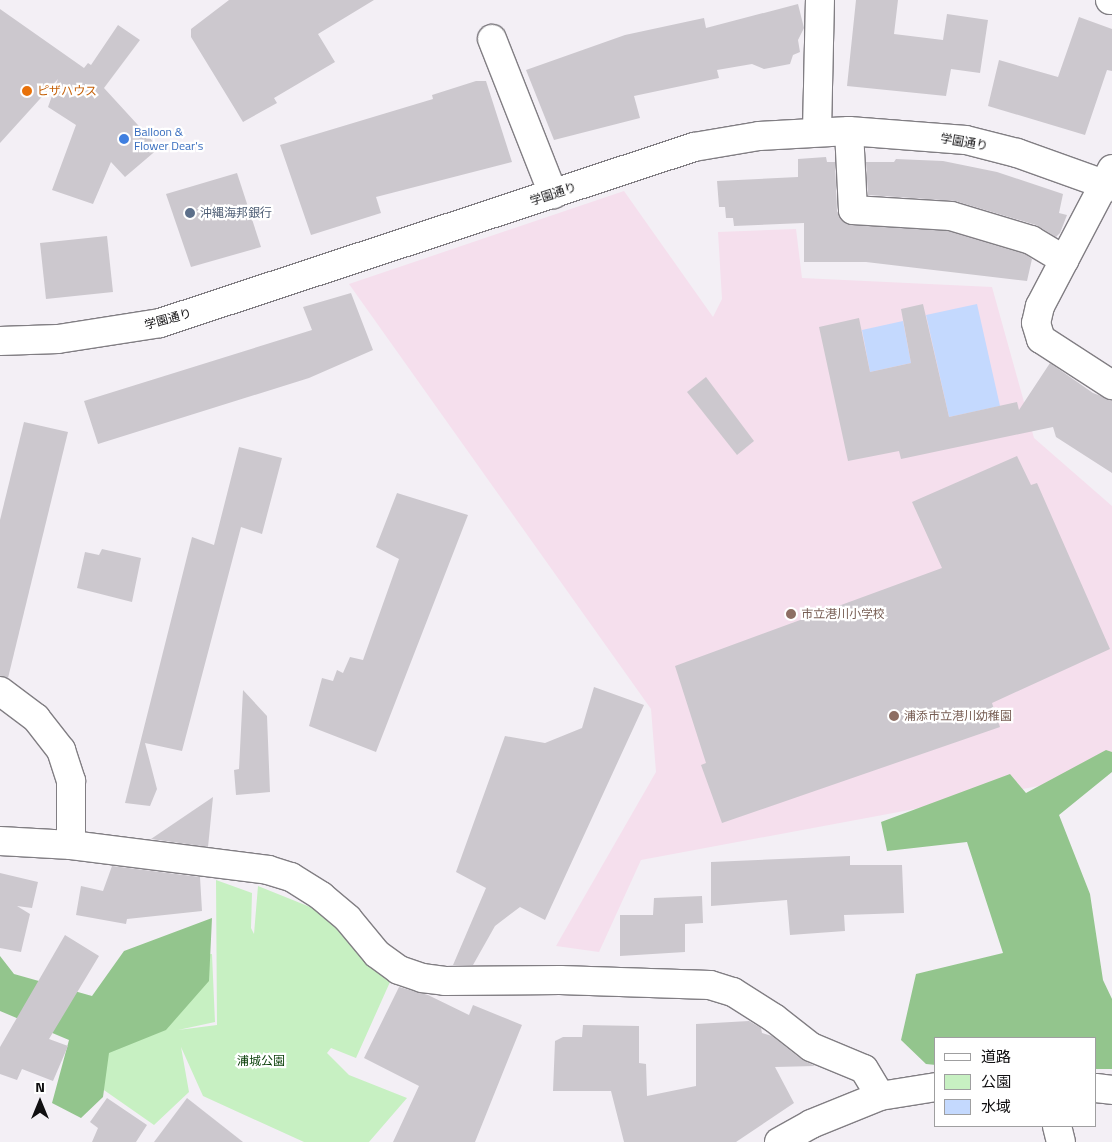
<!DOCTYPE html>
<html>
<head>
<meta charset="utf-8">
<style>
  body { margin:0 }
  #map { position:relative; width:1112px; height:1142px; overflow:hidden; background:#f3eff5; font-family:"Titillium Web","Noto Sans JP",sans-serif }
  div>[style] { position:absolute }
  .education>* { inset:0; background:#f5dfed }
  .green>* { inset:0; background:#c7f0c2 }
  .forest>* { inset:0; background:#93c58d }
  .water>* { inset:0; background:#c4d9fe }
  .building>* { inset:0; background:#ccc8ce }
  .roads { filter:drop-shadow(1px 0 #817e83) drop-shadow(-1px 0 #817e83) drop-shadow(0 1px #817e83) drop-shadow(0 -1px #817e83) }
  .minor>* { height:28px; margin:-14px; padding:0 14px; transform-origin:14px; border-radius:14px; background:#fff }
  .dots>* { width:14px; height:14px; translate:-50% -50%; box-sizing:border-box; border:2px solid #fff; border-radius:50% }
  span { translate:-50% -50%; white-space:nowrap; text-align:center; line-height:1.15; -webkit-text-stroke:4.5px #fff; paint-order:stroke }
  .food-label { font-size:12px; color:#c56008 }
  .left { translate:0 -50%; text-align:left }
  .shop-label { font-size:12px; color:#366cbe }
  .street-label { font-size:12px; color:#100f11 }
  .service-label { font-size:12px; color:#4e5e75 }
  .education-label { font-size:12px; color:#785e54 }
  .park-label { font-size:12px; color:#073c05 }
  .legend { position:absolute; left:934px; top:1037px; width:162px; height:90px; box-sizing:border-box; background:#fff; border:1px solid #9f9fa0; margin:0; padding:6px 9px; list-style:none; font-size:15px; color:#100f11 }
  .legend li { display:flex; align-items:center; gap:10px; height:25px }
  .legend b { width:25px; border:1px solid #9f9fa0 }
  .north { position:absolute; left:15px; top:1077px; width:50px; height:50px; -webkit-text-stroke:4px #fff; paint-order:stroke; rotate:0deg; font-size:14px; font-weight:700; line-height:20px; text-align:center; color:#100f11 }
  .north::after { content:''; display:block; margin:auto; width:18px; height:22px; background:#100f11; clip-path:polygon(50% 0,100% 100%,50% 72%,0 100%) }
</style>
</head>
<body>
<div id="map">
  <div class="education">
    <i style="clip-path:polygon(624px 191px,713px 317px,722px 299px,718px 232px,796px 229px,802px 278px,992px 287px,1034px 438px,1112px 506px,1112px 753px,1060px 782px,641px 860px,599px 952px,556px 946px,656px 772px,651px 709px,349px 284px)"></i>
  </div>
  <div class="green">
    <i style="clip-path:polygon(216px 880px,252px 893px,251px 928px,254px 934px,258px 886px,325px 913px,390px 982px,356px 1058px,331px 1048px,327px 1053px,349px 1075px,407px 1098px,369px 1142px,304px 1142px,203px 1096px,181px 1047px,189px 1092px,154px 1125px,101px 1088px,100px 1044px,173px 957px,212px 954px,215px 1022px,178px 1030px,217px 1025px)"></i>
  </div>
  <div class="forest">
    <i style="clip-path:polygon(1106px 750px,1112px 752px,1112px 772px,1059px 815px,1090px 894px,1103px 980px,1112px 999px,1112px 1069px,1096px 1069px,1096px 1038px,936px 1038px,936px 1065px,926px 1064px,901px 1040px,916px 974px,1003px 953px,967px 842px,887px 851px,881px 822px,1010px 774px,1026px 793px)"></i>
    <i style="clip-path:polygon(212px 918px,209px 981px,166px 1030px,109px 1053px,103px 1097px,81px 1118px,52px 1103px,69px 1040px,0 1011px,0 956px,14px 974px,92px 996px,124px 951px)"></i>
  </div>
  <div class="water">
    <i style="clip-path:polygon(977px 304px,1000px 406px,949px 417px,926px 315px)"></i>
    <i style="clip-path:polygon(903px 321px,911px 363px,870px 372px,862px 330px)"></i>
  </div>
  <div class="building">
    <i style="clip-path:polygon(229px 0,374px 0,318px 34px,335px 62px,274px 98px,277px 103px,243px 122px,191px 37px,191px 29px)"></i>
    <i style="clip-path:polygon(856px 0,898px 0,894px 34px,943px 40px,947px 14px,988px 20px,980px 73px,951px 69px,946px 96px,847px 86px)"></i>
    <i style="clip-path:polygon(798px 4px,804px 28px,798px 40px,800px 52px,793px 55px,790px 64px,764px 69px,752px 64px,717px 70px,719px 78px,634px 96px,640px 118px,554px 140px,526px 70px,625px 35px,704px 18px,706px 28px)"></i>
    <i style="clip-path:polygon(0 9px,84px 68px,88px 63px,91px 65px,118px 25px,140px 40px,104px 88px,159px 148px,125px 177px,111px 162px,93px 204px,52px 190px,76px 125px,48px 107px,58px 79px,0 143px)"></i>
    <i style="clip-path:polygon(1079px 17px,1112px 29px,1112px 71px,1107px 70px,1085px 135px,988px 106px,999px 60px,1058px 77px)"></i>
    <i style="clip-path:polygon(476px 81px,486px 81px,512px 162px,376px 197px,381px 213px,311px 235px,280px 145px,433px 99px,432px 95px)"></i>
    <i style="clip-path:polygon(826px 157px,827px 162px,835px 162px,837px 211px,845px 223px,948px 231px,1025px 254px,1032px 259px,1027px 281px,866px 262px,804px 262px,804px 223px,734px 226px,733px 218px,726px 218px,725px 207px,719px 207px,717px 181px,798px 177px,798px 159px)"></i>
    <i style="clip-path:polygon(896px 159px,943px 161px,997px 172px,1063px 194px,1059px 213px,1067px 215px,1060px 233px,1056px 237px,1036px 225px,955px 201px,868px 195px,866px 162px,894px 162px)"></i>
    <i style="clip-path:polygon(237px 173px,261px 247px,191px 267px,166px 194px)"></i>
    <i style="clip-path:polygon(107px 236px,113px 292px,46px 299px,40px 243px)"></i>
    <i style="clip-path:polygon(351px 293px,373px 350px,309px 378px,98px 444px,84px 401px,312px 330px,303px 307px)"></i>
    <i style="clip-path:polygon(923px 304px,949px 417px,1017px 402px,1019px 410px,1050px 363px,1093px 393px,1112px 400px,1112px 473px,1056px 437px,1053px 427px,901px 459px,899px 451px,848px 461px,819px 327px,859px 318px,870px 372px,911px 363px,901px 309px)"></i>
    <i style="clip-path:polygon(706px 377px,754px 441px,737px 455px,687px 392px)"></i>
    <i style="clip-path:polygon(24px 422px,68px 432px,8px 678px,0 676px,0 520px)"></i>
    <i style="clip-path:polygon(239px 447px,282px 458px,262px 534px,241px 527px,182px 751px,145px 743px,157px 789px,150px 806px,125px 803px,192px 537px,214px 545px)"></i>
    <i style="clip-path:polygon(1017px 456px,1031px 485px,1037px 483px,1110px 649px,992px 703px,1000px 727px,722px 823px,701px 765px,706px 763px,675px 666px,942px 568px,912px 502px)"></i>
    <i style="clip-path:polygon(397px 493px,468px 515px,376px 752px,309px 726px,322px 678px,333px 681px,337px 670px,343px 673px,350px 657px,363px 660px,399px 559px,376px 547px)"></i>
    <i style="clip-path:polygon(102px 549px,141px 558px,132px 602px,77px 588px,85px 552px,99px 555px)"></i>
    <i style="clip-path:polygon(594px 687px,644px 705px,545px 920px,520px 907px,495px 926px,473px 965px,453px 965px,486px 888px,456px 872px,505px 736px,545px 743px,582px 728px)"></i>
    <i style="clip-path:polygon(243px 690px,267px 716px,270px 792px,236px 795px,234px 770px,239px 769px)"></i>
    <i style="clip-path:polygon(213px 797px,208px 847px,151px 839px)"></i>
    <i style="clip-path:polygon(850px 856px,850px 865px,902px 865px,904px 913px,844px 915px,845px 931px,790px 935px,787px 900px,711px 906px,711px 862px)"></i>
    <i style="clip-path:polygon(112px 866px,200px 877px,202px 911px,127px 919px,126px 924px,76px 915px,81px 886px,103px 891px)"></i>
    <i style="clip-path:polygon(0 873px,38px 882px,32px 908px,17px 906px,30px 914px,21px 952px,0 948px)"></i>
    <i style="clip-path:polygon(702px 896px,703px 923px,685px 924px,685px 952px,620px 956px,620px 915px,653px 915px,654px 898px)"></i>
    <i style="clip-path:polygon(65px 935px,99px 956px,49px 1039px,68px 1046px,53px 1081px,22px 1069px,17px 1080px,0 1074px,0 1047px)"></i>
    <i style="clip-path:polygon(399px 987px,428px 995px,469px 1015px,473px 1005px,522px 1025px,475px 1142px,393px 1142px,419px 1086px,364px 1058px)"></i>
    <i style="clip-path:polygon(749px 1021px,761px 1028px,762px 1033px,772px 1036px,801px 1059px,815px 1066px,775px 1067px,794px 1103px,736px 1142px,624px 1142px,611px 1091px,553px 1091px,555px 1041px,563px 1037px,582px 1037px,583px 1025px,639px 1026px,639px 1063px,646px 1064px,647px 1096px,696px 1086px,696px 1024px)"></i>
    <i style="clip-path:polygon(107px 1098px,147px 1125px,136px 1142px,92px 1142px,98px 1128px,90px 1122px)"></i>
    <i style="clip-path:polygon(187px 1098px,243px 1142px,154px 1142px)"></i>
  </div>
  <div class="roads">
    <div class="minor">
      <i style="left:1110px;top:0;width:2px"></i>
      <i style="left:492px;top:39px;width:167px;rotate:68.5deg"></i>
      <i style="left:817px;top:131px;width:131px;rotate:-88.7deg"></i>
      <i style="left:849px;top:131px;width:79px;rotate:87.1deg"></i>
      <i style="left:853px;top:210px;width:98px;rotate:3.5deg"></i>
      <i style="left:951px;top:216px;width:84px;rotate:16.7deg"></i>
      <i style="left:1031px;top:240px;width:39px;rotate:31deg"></i>
      <i style="left:1112px;top:169px;width:155px;rotate:117.7deg"></i>
      <i style="left:1040px;top:306px;width:17px;rotate:103deg"></i>
      <i style="left:1036px;top:323px;width:17px;rotate:73deg"></i>
      <i style="left:1041px;top:339px;width:85px;rotate:32.9deg"></i>
      <i style="left:0;top:341px;width:58px;rotate:-2deg"></i>
      <i style="left:58px;top:339px;width:103px;rotate:-8.9deg"></i>
      <i style="left:160px;top:323px;width:562px;rotate:-18.24deg"></i>
      <i style="left:694px;top:147px;width:66px;rotate:-9.6deg"></i>
      <i style="left:759px;top:136px;width:90px;rotate:-3.2deg"></i>
      <i style="left:849px;top:131px;width:117px;rotate:4.4deg"></i>
      <i style="left:966px;top:140px;width:53px;rotate:14.3deg"></i>
      <i style="left:1017px;top:153px;width:101px;rotate:19.7deg"></i>
      <i style="left:0;top:691px;width:45px;rotate:36.9deg"></i>
      <i style="left:36px;top:718px;width:41px;rotate:52deg"></i>
      <i style="left:61px;top:750px;width:33px;rotate:72deg"></i>
      <i style="left:71px;top:781px;width:64px;rotate:90deg"></i>
      <i style="left:0;top:841px;width:71px;rotate:3.2deg"></i>
      <i style="left:71px;top:845px;width:199px;rotate:7.2deg"></i>
      <i style="left:268px;top:870px;width:24px;rotate:17deg"></i>
      <i style="left:291px;top:877px;width:36px;rotate:32deg"></i>
      <i style="left:321px;top:896px;width:35px;rotate:40deg"></i>
      <i style="left:348px;top:919px;width:45px;rotate:50.4deg"></i>
      <i style="left:377px;top:954px;width:27px;rotate:36deg"></i>
      <i style="left:399px;top:970px;width:24px;rotate:19deg"></i>
      <i style="left:422px;top:978px;width:23px;rotate:7deg"></i>
      <i style="left:445px;top:981px;width:115px;rotate:-0.5deg"></i>
      <i style="left:560px;top:980px;width:150px;rotate:1.9deg"></i>
      <i style="left:710px;top:985px;width:24px;rotate:17deg"></i>
      <i style="left:733px;top:992px;width:49px;rotate:32.4deg"></i>
      <i style="left:774px;top:1018px;width:47px;rotate:38.1deg"></i>
      <i style="left:811px;top:1047px;width:57px;rotate:22.5deg"></i>
      <i style="left:864px;top:1069px;width:31px;rotate:59deg"></i>
      <i style="left:1096px;top:1088px;width:16px;rotate:7deg"></i>
      <i style="left:1057px;top:1126px;width:16px;rotate:76deg"></i>
      <i style="left:779px;top:1142px;width:37px;rotate:-29deg"></i>
      <i style="left:811px;top:1124px;width:74px;rotate:-22.1deg"></i>
      <i style="left:880px;top:1096px;width:57px;rotate:-9.1deg"></i>
    </div>
  </div>
  <div class="dots">
    <i style="left:27px;top:91px;background:#e8710a"></i>
    <i style="left:124px;top:139px;background:#3f7fe0"></i>
    <i style="left:190px;top:213px;background:#5c6f8a"></i>
    <i style="left:791px;top:614px;background:#8d6e63"></i>
    <i style="left:894px;top:716px;background:#8d6e63"></i>
  </div>
  <div class="food-label">
    <span class="left" style="left:37px;top:91px">ピザハウス</span>
  </div>
  <div class="shop-label">
    <span class="left" style="left:134px;top:139px">Balloon &amp;<br>Flower Dear's</span>
  </div>
  <div class="street-label">
    <span style="left:964px;top:142px;rotate:10deg">学園通り</span>
    <span style="left:553px;top:194px;rotate:-18deg">学園通り</span>
    <span style="left:168px;top:319px;rotate:-15deg">学園通り</span>
  </div>
  <div class="service-label">
    <span class="left" style="left:200px;top:213px">沖縄海邦銀行</span>
  </div>
  <div class="education-label">
    <span class="left" style="left:801px;top:614px">市立港川小学校</span>
    <span class="left" style="left:904px;top:716px">浦添市立港川幼稚園</span>
  </div>
  <div class="park-label">
    <span style="left:261px;top:1061px">浦城公園</span>
  </div>
  <ul class="legend">
  <li><b style="height:6px;background:#fff"></b>道路</li>
  <li><b style="height:14px;background:#c7f0c2"></b>公園</li>
  <li><b style="height:14px;background:#c4d9fe"></b>水域</li>
  </ul>
  <div class="north">N</div>
</div>
</body>
</html>
